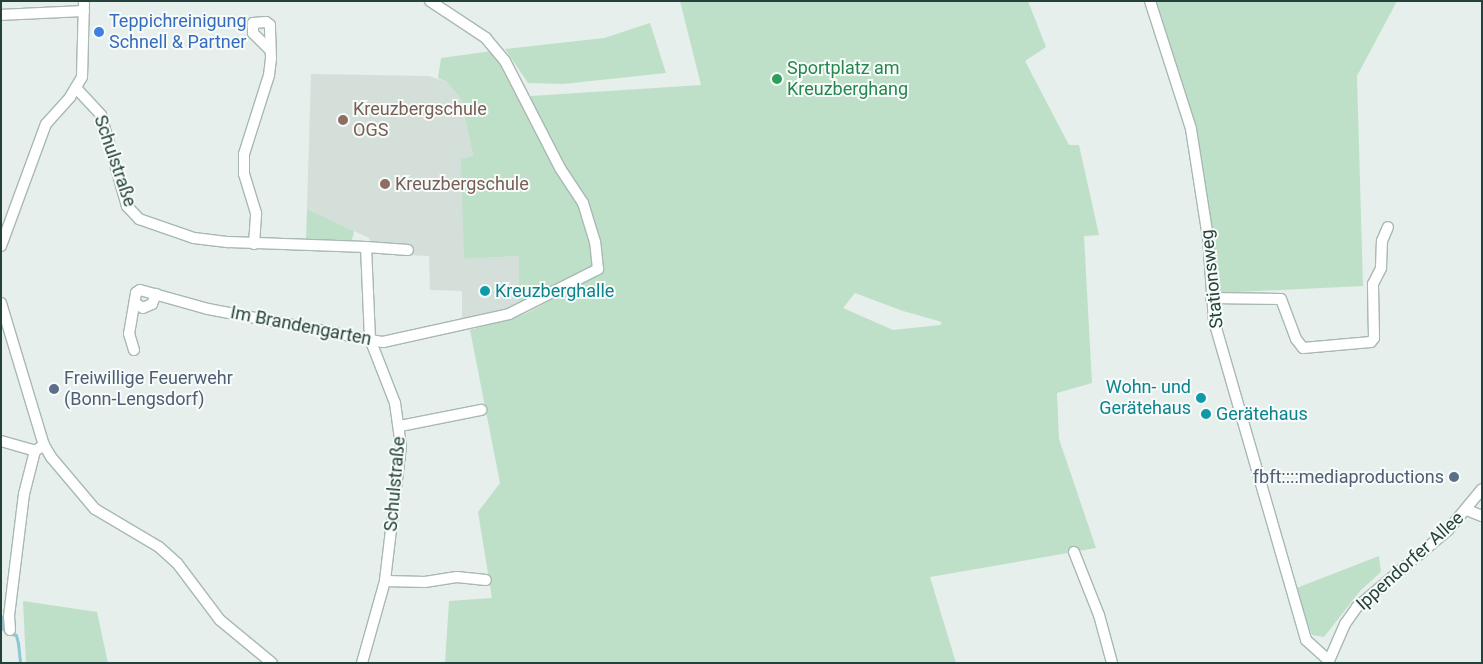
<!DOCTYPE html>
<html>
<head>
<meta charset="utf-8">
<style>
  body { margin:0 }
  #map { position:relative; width:1483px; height:664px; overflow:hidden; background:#e6efeb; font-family:Roboto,sans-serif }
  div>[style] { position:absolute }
  .built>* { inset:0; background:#d4dfda }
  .green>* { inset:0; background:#bee0c9 }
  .stream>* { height:3px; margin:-1.5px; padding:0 1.5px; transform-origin:1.5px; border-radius:1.5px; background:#8dc7d5 }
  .roads { filter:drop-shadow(1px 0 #a8b8b3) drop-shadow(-1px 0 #a8b8b3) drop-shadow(0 1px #a8b8b3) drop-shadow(0 -1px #a8b8b3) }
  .minor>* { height:10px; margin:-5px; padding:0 5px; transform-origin:5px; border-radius:5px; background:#fff }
  .dots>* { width:14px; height:14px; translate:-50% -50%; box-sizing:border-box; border:2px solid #f7fbf9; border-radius:50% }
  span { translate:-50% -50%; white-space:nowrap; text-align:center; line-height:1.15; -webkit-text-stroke:4px #f7fbf9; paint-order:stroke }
  .shop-label { font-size:18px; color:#366cbe }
  .left { translate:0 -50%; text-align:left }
  .leisure-label { font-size:18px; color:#27864d }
  .education-label { font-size:18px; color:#785e54 }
  .street-label { font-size:18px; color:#24423b }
  .culture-label { font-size:18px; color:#0d838f }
  .right { translate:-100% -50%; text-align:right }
  .service-label { font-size:18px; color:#4e5e75 }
  .frame { position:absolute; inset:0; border:2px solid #24423b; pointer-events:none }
</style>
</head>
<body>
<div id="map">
  <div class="built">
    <i style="clip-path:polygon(311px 74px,429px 76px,447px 82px,461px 99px,473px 156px,464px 259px,519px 256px,519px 305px,462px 321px,462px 291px,430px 290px,429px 256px,408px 255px,408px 247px,370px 242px,369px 238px,307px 209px)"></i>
  </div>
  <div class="green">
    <i style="clip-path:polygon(evenodd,680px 1px,1028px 1px,1046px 47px,1025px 61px,1069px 145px,1079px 145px,1099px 235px,1084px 236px,1092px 383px,1057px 393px,1059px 439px,1096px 548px,930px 577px,956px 663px,445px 663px,449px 601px,492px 598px,478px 512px,500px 483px,470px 330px,525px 314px,601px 273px,598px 241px,528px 100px,531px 96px,701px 85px,680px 1px,855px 293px,903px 311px,942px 322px,940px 325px,893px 330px,843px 308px,855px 293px)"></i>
    <i style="clip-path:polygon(1155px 1px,1397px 1px,1357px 76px,1363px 286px,1215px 293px,1213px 233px,1195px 129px)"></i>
    <i style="clip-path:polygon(650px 23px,666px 73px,563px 84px,528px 83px,505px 49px,604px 38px)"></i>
    <i style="clip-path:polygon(492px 51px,580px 204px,595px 267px,519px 305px,519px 256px,464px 259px,461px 159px,473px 156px,461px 99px,447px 82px,438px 78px,441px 58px)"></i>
    <i style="clip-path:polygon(307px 209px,354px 231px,352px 240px,306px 240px)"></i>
    <i style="clip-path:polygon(1379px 556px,1381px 572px,1360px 591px,1324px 637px,1312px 635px,1294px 589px)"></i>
    <i style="clip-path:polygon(23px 601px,97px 612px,108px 663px,26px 663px)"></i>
  </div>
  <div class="stream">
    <i style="left:3px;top:616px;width:12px;rotate:95deg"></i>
    <i style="left:2px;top:628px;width:6px;rotate:45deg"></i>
    <i style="left:12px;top:634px;width:4px;rotate:14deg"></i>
    <i style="left:16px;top:635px;width:8px;rotate:76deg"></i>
    <i style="left:18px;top:643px;width:20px;rotate:84deg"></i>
  </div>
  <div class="roads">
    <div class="minor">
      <i style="left:1150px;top:1px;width:134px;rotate:72.2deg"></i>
      <i style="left:1191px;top:129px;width:109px;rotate:81.1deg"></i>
      <i style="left:1208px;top:237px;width:84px;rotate:85.9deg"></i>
      <i style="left:1214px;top:321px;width:332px;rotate:73.9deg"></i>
      <i style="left:1306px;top:640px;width:31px;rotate:42deg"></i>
      <i style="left:1px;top:15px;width:83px;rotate:-2.8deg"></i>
      <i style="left:76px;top:88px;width:37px;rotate:47deg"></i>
      <i style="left:101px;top:115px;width:95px;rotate:74.1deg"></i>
      <i style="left:127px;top:206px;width:18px;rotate:47deg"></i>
      <i style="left:139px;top:219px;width:58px;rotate:19.1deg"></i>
      <i style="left:194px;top:238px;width:35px;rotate:7deg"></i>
      <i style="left:229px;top:242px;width:137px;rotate:2.1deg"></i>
      <i style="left:366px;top:247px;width:92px;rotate:87.5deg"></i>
      <i style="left:370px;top:339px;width:69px;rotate:68.7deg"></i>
      <i style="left:395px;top:403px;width:43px;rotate:82.1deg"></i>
      <i style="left:401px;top:446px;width:136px;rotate:96.8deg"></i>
      <i style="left:385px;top:581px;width:85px;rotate:105.7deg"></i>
      <i style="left:254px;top:244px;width:31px;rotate:-86deg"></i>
      <i style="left:256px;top:213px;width:41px;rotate:-107.1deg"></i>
      <i style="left:244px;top:174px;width:20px;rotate:-90deg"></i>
      <i style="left:244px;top:154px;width:83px;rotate:-72.4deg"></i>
      <i style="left:269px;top:75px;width:17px;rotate:-83deg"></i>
      <i style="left:271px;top:58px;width:33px;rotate:-92deg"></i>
      <i style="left:270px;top:25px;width:5px;rotate:-143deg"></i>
      <i style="left:266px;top:22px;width:13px;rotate:176deg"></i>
      <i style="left:253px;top:23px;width:10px;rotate:90deg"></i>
      <i style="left:253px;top:33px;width:24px;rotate:45deg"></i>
      <i style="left:1px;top:246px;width:130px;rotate:-69.8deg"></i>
      <i style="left:46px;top:124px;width:36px;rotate:-48deg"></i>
      <i style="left:70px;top:97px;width:23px;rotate:-59deg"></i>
      <i style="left:82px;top:77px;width:76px;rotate:-88.5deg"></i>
      <i style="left:366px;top:247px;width:42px;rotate:4.1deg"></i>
      <i style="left:1211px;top:298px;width:70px;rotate:0.8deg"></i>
      <i style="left:1281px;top:299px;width:43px;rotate:69.4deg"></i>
      <i style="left:1296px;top:339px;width:11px;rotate:52deg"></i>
      <i style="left:1303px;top:348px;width:68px;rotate:-5deg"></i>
      <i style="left:1371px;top:342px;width:5px;rotate:-53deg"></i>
      <i style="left:1374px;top:338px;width:54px;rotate:-91.1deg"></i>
      <i style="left:1373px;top:284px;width:18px;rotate:-63deg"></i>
      <i style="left:1381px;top:268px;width:27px;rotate:-88deg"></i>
      <i style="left:1382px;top:241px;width:15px;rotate:-67deg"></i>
      <i style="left:1px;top:303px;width:148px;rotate:73.2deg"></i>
      <i style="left:44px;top:445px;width:14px;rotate:60deg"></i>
      <i style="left:51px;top:457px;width:68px;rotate:49.8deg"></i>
      <i style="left:95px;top:509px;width:74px;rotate:30.7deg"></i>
      <i style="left:159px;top:547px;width:24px;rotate:42deg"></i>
      <i style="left:177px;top:563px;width:71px;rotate:53deg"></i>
      <i style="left:220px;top:620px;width:67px;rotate:39.6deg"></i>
      <i style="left:135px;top:303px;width:9px;rotate:32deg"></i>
      <i style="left:143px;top:308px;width:10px;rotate:-24deg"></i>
      <i style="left:152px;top:304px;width:11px;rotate:-68deg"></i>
      <i style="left:134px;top:350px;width:17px;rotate:-107deg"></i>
      <i style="left:129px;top:334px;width:42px;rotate:-80.3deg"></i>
      <i style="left:136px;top:293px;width:5px;rotate:-37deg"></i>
      <i style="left:140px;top:290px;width:71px;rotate:15.6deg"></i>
      <i style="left:208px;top:309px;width:178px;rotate:10.7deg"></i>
      <i style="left:383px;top:342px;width:129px;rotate:-12.5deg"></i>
      <i style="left:509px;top:314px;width:100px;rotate:-26.8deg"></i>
      <i style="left:598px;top:269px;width:27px;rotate:-96deg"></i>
      <i style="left:595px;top:242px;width:41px;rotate:-107.1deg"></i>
      <i style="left:583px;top:203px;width:42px;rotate:-123.3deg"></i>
      <i style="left:560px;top:168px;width:120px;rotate:-117.2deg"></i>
      <i style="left:505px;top:61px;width:30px;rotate:-130deg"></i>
      <i style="left:486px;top:38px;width:67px;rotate:-146.5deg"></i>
      <i style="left:400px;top:426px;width:83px;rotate:-11.2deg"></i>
      <i style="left:1px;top:441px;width:35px;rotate:16deg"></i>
      <i style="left:1467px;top:510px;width:16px;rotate:22deg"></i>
      <i style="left:1074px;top:552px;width:68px;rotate:68.4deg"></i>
      <i style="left:1099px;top:615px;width:50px;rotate:74.8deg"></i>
      <i style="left:385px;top:581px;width:40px;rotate:1.4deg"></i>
      <i style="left:425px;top:582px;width:32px;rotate:-9deg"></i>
      <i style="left:457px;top:577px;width:29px;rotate:6deg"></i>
      <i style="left:10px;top:630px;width:14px;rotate:-94deg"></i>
      <i style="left:9px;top:616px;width:123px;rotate:-83deg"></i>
      <i style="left:24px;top:494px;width:44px;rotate:-75.7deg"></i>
      <i style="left:35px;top:451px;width:11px;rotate:-34deg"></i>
      <i style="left:1328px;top:663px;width:43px;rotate:-66.4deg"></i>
      <i style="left:1345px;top:624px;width:21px;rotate:-55deg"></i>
      <i style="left:1357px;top:607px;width:119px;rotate:-40.2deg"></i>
      <i style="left:1448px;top:530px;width:53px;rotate:-50.3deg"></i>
    </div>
  </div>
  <div class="dots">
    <i style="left:99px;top:32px;background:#3f7fe0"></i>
    <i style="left:777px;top:79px;background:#2e9e5b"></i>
    <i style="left:343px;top:120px;background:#8d6e63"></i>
    <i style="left:385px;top:184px;background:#8d6e63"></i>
    <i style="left:485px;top:291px;background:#0f9aa8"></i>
    <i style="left:54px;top:389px;background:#5c6f8a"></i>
    <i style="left:1201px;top:398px;background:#0f9aa8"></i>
    <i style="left:1206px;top:414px;background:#0f9aa8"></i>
    <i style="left:1454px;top:477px;background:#5c6f8a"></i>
  </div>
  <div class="shop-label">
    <span class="left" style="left:109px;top:32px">Teppichreinigung<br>Schnell &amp; Partner</span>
  </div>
  <div class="leisure-label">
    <span class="left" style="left:787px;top:79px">Sportplatz am<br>Kreuzberghang</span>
  </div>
  <div class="education-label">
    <span class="left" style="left:353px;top:120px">Kreuzbergschule<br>OGS</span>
    <span class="left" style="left:395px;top:184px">Kreuzbergschule</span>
  </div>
  <div class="street-label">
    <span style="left:115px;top:161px;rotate:71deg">Schulstraße</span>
    <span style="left:1212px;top:279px;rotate:-96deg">Stationsweg</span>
    <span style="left:301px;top:326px;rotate:11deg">Im Brandengarten</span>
    <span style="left:395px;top:484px;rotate:-85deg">Schulstraße</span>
    <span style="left:1410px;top:561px;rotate:-42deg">Ippendorfer Allee</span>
  </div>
  <div class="culture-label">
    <span class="left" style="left:495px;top:291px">Kreuzberghalle</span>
    <span class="right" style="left:1191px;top:398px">Wohn- und<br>Gerätehaus</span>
    <span class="left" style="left:1216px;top:414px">Gerätehaus</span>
  </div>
  <div class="service-label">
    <span class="left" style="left:64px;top:389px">Freiwillige Feuerwehr<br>(Bonn-Lengsdorf)</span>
    <span class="right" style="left:1444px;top:477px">fbft::::mediaproductions</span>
  </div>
  <div class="frame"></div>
</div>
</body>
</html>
